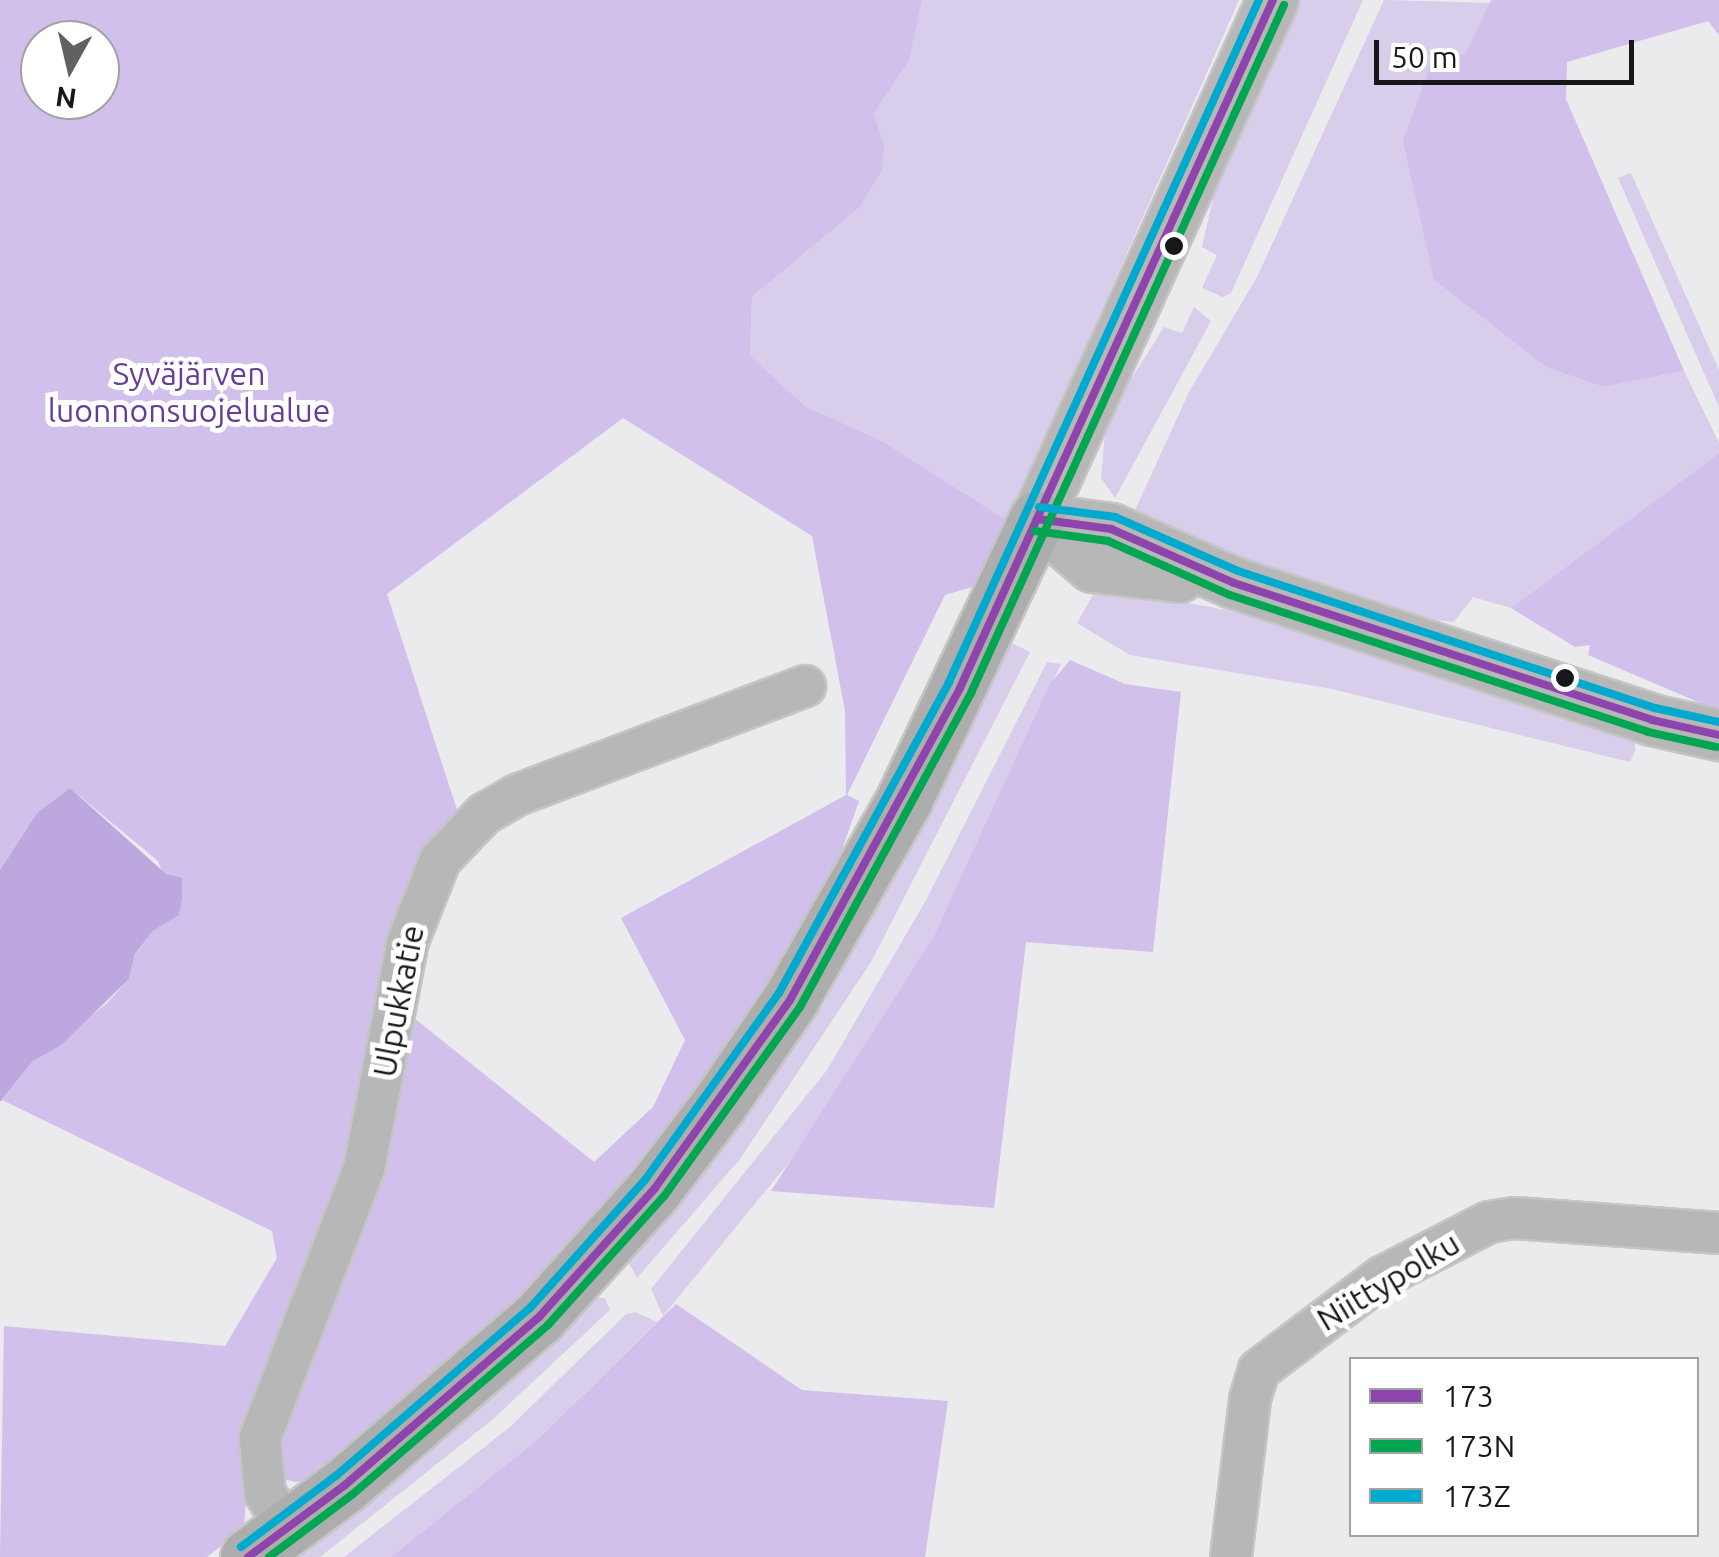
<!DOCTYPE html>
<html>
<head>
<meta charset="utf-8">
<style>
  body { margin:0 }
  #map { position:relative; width:1719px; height:1557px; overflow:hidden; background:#ebeaed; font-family:Ubuntu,sans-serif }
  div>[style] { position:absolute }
  .green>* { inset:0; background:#d8cdeb }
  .forest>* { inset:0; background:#d1bfec }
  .water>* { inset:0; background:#bca7de }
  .roads { filter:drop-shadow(2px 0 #c5c5c6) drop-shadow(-2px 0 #c5c5c6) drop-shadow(0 2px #c5c5c6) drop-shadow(0 -2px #c5c5c6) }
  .minor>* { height:40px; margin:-20px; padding:0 20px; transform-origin:20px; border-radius:20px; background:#b7b7b7 }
  .tertiary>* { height:50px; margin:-25px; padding:0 25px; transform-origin:25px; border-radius:25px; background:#b7b7b7 }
  .secondary>* { height:55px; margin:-27.5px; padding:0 27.5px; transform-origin:27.5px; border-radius:27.5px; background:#adadad }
  .bus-1>* { height:8px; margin:-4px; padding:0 4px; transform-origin:4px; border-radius:4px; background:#8e44ad }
  .bus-2>* { height:8px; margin:-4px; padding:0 4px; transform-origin:4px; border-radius:4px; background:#00a651 }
  .bus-3>* { height:8px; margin:-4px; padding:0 4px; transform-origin:4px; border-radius:4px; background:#00a9ce }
  .dots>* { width:28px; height:28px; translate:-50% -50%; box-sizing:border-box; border:5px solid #fff; border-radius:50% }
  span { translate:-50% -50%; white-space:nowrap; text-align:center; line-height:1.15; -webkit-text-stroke:10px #fff; paint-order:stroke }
  .park-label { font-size:32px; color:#663d99 }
  .street-label { font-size:32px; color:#171719 }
  .legend { position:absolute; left:1349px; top:1357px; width:350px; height:180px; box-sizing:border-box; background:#fff; border:2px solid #a2a2a3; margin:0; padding:12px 18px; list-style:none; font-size:30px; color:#171719 }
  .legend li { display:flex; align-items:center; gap:20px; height:50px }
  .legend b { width:50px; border:2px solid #a2a2a3 }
  .north { position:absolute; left:20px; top:20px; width:100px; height:100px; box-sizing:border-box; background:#fff; border:2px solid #a2a2a3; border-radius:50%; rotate:188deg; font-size:28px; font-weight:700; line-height:40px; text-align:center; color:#171719 }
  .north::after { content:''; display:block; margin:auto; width:35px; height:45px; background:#616163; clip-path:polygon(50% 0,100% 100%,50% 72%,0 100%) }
  .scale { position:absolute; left:1374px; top:40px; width:260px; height:45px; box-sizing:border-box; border:5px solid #171719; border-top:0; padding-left:12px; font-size:30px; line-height:35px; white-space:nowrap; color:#171719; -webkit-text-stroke:8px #fff; paint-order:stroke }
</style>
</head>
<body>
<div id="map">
  <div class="green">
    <i style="clip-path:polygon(922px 0,1239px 0,1008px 521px,882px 441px,805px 406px,750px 357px,752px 297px,859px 208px,884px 145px,874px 113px,909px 61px)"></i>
    <i style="clip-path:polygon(1295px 0,1363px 0,1231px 293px,1223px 297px,1202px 288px,1217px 255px,1202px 247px,1221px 163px)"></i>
    <i style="clip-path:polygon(1384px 0,1492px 3px,1466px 53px,1434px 280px,1546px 367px,1603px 387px,1684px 371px,1719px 443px,1719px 453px,1511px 608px,1473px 597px,1454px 622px,1415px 618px,1258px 571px,1131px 519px,1189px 392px,1257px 277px)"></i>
    <i style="clip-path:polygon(1631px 173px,1719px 370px,1719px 407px,1618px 178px)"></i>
    <i style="clip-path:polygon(1194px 307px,1211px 321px,1115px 498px,1101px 478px,1105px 434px,1118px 400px,1164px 327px,1182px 333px)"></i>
    <i style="clip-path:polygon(1098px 586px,1278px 620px,1635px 736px,1635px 751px,1630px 762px,1332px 689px,1130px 655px,1077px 623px)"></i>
    <i style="clip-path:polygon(1012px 643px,1030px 652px,871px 962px,740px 1159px,637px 1278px,628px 1261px,824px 1004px)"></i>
    <i style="clip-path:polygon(1047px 662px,1061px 664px,933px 938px,817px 1128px,663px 1316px,651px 1289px,827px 1070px,925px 902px)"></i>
    <i style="clip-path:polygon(595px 1298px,605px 1298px,610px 1310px,492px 1420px,320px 1557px,292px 1557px,388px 1484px)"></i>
    <i style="clip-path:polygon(635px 1312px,657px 1322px,536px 1441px,391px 1557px,344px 1557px,510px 1427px,626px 1314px)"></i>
  </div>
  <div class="forest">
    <i style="clip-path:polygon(evenodd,0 0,922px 0,909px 61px,874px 113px,884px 145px,882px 170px,859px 208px,752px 297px,750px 356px,805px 406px,882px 441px,1008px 521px,979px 585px,945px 595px,847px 795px,859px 801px,819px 915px,704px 1091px,510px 1314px,316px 1476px,296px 1482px,275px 1477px,274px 1418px,321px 1335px,357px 1241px,409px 1014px,594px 1162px,653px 1107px,685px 1040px,621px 918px,846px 795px,845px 711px,812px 536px,623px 418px,387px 594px,459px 816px,247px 1481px,244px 1528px,207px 1557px,0 1557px,4px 1326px,225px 1346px,277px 1258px,272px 1231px,2px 1100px,33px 1061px,106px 1004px,129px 979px,135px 955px,153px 931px,179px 915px,158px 861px,70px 788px,37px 813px,0 870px,0 0,40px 40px,100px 40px,100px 100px,40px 100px,40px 40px)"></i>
    <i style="clip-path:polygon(1491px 0,1719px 0,1719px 35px,1708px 21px,1567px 62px,1566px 99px,1684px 371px,1603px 387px,1546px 367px,1434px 280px,1403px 141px,1430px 67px,1466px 53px)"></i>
    <i style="clip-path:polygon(1719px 453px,1719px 711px,1588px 655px,1590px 645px,1575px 647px,1511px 608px)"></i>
    <i style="clip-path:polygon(1070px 660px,1125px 684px,1181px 692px,1153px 952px,1026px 942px,994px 1208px,771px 1191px,933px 938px,1050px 684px)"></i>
    <i style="clip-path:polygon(676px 1304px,802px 1390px,948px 1401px,925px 1557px,391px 1557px,536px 1441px)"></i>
  </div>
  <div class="water">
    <i style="clip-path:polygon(70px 788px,166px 874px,182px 878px,182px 898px,179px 915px,153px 931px,135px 954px,129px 979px,61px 1045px,33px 1061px,0 1102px,0 870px,37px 813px)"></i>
  </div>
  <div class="roads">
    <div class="minor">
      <i style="left:287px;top:1528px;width:41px;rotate:-122.2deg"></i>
      <i style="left:265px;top:1493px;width:55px;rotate:-95.2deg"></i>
      <i style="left:260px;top:1438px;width:288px;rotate:-68.9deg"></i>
      <i style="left:364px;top:1169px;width:232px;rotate:-79.1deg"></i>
      <i style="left:408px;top:941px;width:87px;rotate:-68.4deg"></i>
      <i style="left:440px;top:860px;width:64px;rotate:-46.3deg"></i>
      <i style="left:484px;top:814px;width:38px;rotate:-30deg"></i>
      <i style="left:517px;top:795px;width:308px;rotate:-20.7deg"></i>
      <i style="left:1231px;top:1557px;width:159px;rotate:-83.1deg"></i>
      <i style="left:1250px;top:1399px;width:30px;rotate:-73deg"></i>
      <i style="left:1259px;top:1370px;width:154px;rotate:-37.1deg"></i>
      <i style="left:1382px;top:1277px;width:120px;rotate:-27.2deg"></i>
      <i style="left:1489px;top:1222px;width:26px;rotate:-9deg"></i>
      <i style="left:1515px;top:1218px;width:205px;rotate:4.2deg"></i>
    </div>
    <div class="tertiary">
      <i style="left:1037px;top:519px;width:75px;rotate:7.7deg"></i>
      <i style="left:1111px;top:529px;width:134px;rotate:23.7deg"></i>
      <i style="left:1234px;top:583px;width:440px;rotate:18.1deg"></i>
      <i style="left:1652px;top:720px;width:69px;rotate:12.6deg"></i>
      <i style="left:1037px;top:519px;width:570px;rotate:-65.55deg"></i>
      <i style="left:1037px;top:519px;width:74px;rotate:40.6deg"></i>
      <i style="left:1093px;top:567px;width:87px;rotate:6.6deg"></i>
    </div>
    <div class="secondary">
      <i style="left:248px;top:1557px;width:121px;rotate:-36.6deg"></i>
      <i style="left:345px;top:1485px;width:257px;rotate:-40.9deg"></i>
      <i style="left:539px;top:1317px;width:173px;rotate:-48deg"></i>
      <i style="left:655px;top:1188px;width:106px;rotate:-52.7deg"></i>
      <i style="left:719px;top:1104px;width:126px;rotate:-55.7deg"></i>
      <i style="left:790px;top:1000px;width:230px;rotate:-60.3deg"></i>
      <i style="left:904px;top:800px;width:311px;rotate:-64.7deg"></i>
    </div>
  </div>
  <div class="bus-1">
    <i style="left:1037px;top:519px;width:75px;rotate:7.7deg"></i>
    <i style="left:1111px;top:529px;width:134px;rotate:23.7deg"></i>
    <i style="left:1234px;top:583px;width:440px;rotate:18.1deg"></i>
    <i style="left:1652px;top:720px;width:69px;rotate:12.6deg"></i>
    <i style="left:248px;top:1557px;width:121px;rotate:-36.6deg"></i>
    <i style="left:345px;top:1485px;width:257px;rotate:-40.9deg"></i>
    <i style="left:539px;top:1317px;width:173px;rotate:-48deg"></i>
    <i style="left:655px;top:1188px;width:231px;rotate:-54.3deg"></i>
    <i style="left:790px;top:1000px;width:355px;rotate:-61.4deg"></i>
    <i style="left:960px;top:688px;width:756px;rotate:-65.54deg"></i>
  </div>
  <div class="bus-2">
    <i style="left:1035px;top:531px;width:74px;rotate:7.8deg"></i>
    <i style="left:1108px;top:541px;width:133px;rotate:23.9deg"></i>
    <i style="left:1230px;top:595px;width:440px;rotate:18.1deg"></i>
    <i style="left:1648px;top:732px;width:70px;rotate:12.4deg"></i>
    <i style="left:269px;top:1557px;width:105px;rotate:-36.9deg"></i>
    <i style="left:353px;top:1494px;width:258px;rotate:-40.9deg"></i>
    <i style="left:548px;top:1325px;width:175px;rotate:-48deg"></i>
    <i style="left:665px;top:1195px;width:231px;rotate:-54.3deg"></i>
    <i style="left:800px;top:1007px;width:358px;rotate:-61.4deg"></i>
    <i style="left:971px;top:693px;width:756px;rotate:-65.54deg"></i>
  </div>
  <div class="bus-3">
    <i style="left:1039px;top:507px;width:77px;rotate:7.5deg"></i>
    <i style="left:1115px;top:517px;width:134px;rotate:23.7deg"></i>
    <i style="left:1238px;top:571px;width:439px;rotate:18.2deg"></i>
    <i style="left:1655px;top:708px;width:66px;rotate:12.3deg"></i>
    <i style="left:241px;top:1547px;width:120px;rotate:-36.9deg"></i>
    <i style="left:337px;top:1475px;width:255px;rotate:-40.9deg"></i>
    <i style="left:530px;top:1308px;width:172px;rotate:-48.1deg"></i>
    <i style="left:645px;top:1180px;width:230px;rotate:-54.4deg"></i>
    <i style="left:779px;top:993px;width:354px;rotate:-61.3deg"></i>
    <i style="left:949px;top:682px;width:749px;rotate:-65.56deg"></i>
  </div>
  <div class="dots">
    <i style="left:1174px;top:246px;background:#171719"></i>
    <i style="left:1565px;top:678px;background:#171719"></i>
  </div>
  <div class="park-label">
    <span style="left:189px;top:392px">Syväjärven<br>luonnonsuojelualue</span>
  </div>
  <div class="street-label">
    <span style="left:398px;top:1001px;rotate:-79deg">Ulpukkatie</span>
    <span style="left:1388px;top:1281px;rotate:-31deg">Niittypolku</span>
  </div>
  <ul class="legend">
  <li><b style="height:12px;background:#8e44ad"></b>173</li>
  <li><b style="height:12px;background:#00a651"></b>173N</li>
  <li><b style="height:12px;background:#00a9ce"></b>173Z</li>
  </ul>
  <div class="north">N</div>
  <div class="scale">50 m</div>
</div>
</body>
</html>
